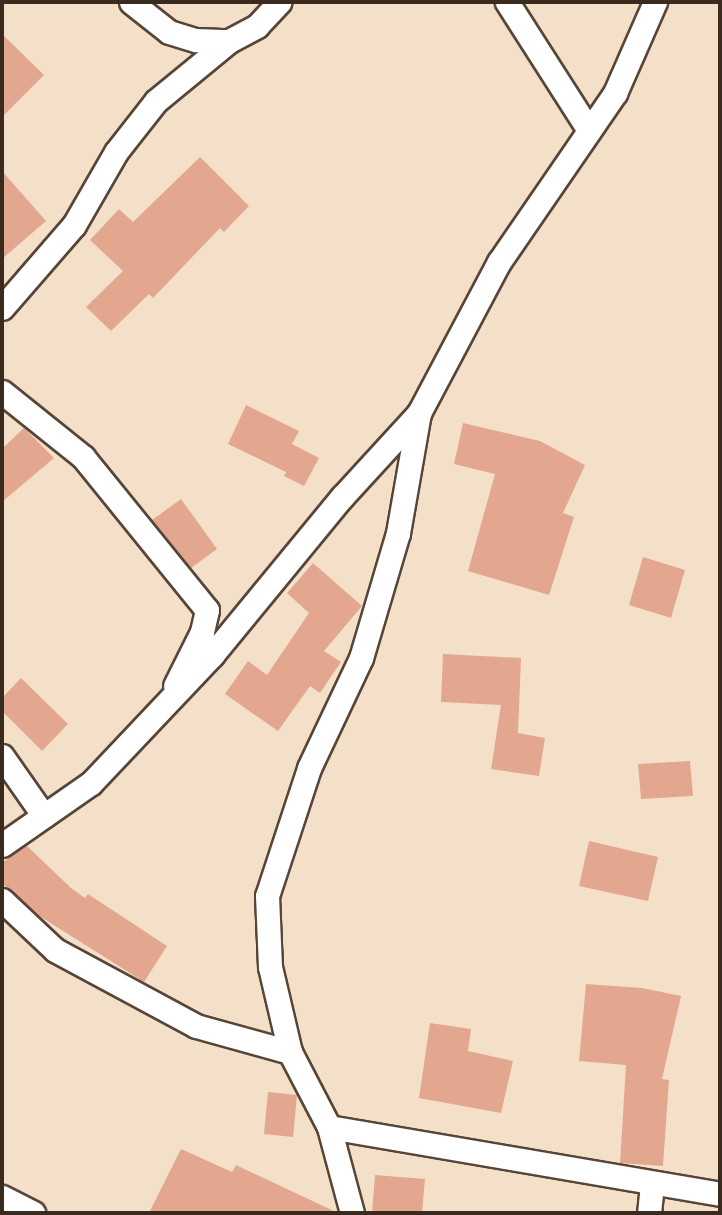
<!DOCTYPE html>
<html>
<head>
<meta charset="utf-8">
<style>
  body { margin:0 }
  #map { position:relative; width:722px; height:1215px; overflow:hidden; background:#f4e0c8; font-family:Mali,sans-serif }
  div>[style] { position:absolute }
  .building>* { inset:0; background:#e3a790 }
  .roads { filter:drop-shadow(2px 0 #574538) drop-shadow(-2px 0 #574538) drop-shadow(0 2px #574538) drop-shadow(0 -2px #574538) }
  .minor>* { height:23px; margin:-11.5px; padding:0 11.5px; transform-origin:11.5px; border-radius:11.5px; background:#fff }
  span { translate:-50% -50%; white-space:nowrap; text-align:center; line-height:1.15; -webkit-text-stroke:5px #f6f6f2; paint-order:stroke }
  .frame { position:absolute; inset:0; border:4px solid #3b2a1e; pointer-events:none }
</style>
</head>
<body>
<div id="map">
  <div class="building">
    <i style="clip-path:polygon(2px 34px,44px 75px,2px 117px)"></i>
    <i style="clip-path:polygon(200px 157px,249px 206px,224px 232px,220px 228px,153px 298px,149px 294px,111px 331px,86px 307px,123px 271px,90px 240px,119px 209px,133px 222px)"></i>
    <i style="clip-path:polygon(2px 171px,46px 221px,2px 259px)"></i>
    <i style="clip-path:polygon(246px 405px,299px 431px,292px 444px,319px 458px,304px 486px,284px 476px,286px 472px,228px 444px)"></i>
    <i style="clip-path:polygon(463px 423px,540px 441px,585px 465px,563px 513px,574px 517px,549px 595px,468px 571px,495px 474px,454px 464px)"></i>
    <i style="clip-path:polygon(24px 428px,54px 458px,2px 502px,2px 449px)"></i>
    <i style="clip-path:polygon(181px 499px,217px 549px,191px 568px,152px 520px)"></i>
    <i style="clip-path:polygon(643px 557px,685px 570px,671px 618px,629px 605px)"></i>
    <i style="clip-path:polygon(313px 563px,362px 606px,324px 651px,341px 662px,320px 693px,310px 686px,278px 731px,225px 694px,248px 661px,267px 675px,309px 613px,287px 593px)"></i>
    <i style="clip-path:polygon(443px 654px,521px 658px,518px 733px,545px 738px,539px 776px,491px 769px,501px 705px,441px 702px)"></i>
    <i style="clip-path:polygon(21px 678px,68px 724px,42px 751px,2px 711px,2px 698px)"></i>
    <i style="clip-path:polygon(690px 761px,693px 796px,641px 799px,638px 764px)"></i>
    <i style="clip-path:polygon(589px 841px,658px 857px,648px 901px,579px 886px)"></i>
    <i style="clip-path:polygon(26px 845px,71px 888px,85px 898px,88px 894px,167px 946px,144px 982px,41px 917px,2px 884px,2px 863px)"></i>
    <i style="clip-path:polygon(586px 984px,642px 988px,681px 996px,662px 1079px,669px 1080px,663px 1166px,620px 1163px,626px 1065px,579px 1061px)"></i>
    <i style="clip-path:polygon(430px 1023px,471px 1029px,468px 1051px,513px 1061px,501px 1113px,419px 1098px)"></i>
    <i style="clip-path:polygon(268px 1092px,297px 1095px,293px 1137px,264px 1134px)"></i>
    <i style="clip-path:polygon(181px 1149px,232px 1172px,236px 1165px,338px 1213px,149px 1213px)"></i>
    <i style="clip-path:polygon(375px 1175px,425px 1179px,422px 1213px,372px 1213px)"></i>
  </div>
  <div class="roads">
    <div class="minor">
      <i style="left:131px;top:2px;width:48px;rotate:38.3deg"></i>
      <i style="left:169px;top:32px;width:28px;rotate:17deg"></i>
      <i style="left:196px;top:40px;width:33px;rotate:2deg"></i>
      <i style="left:507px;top:2px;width:152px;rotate:57.4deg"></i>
      <i style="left:2px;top:308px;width:110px;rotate:-49.1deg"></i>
      <i style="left:74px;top:225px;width:84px;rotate:-60.1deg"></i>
      <i style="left:116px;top:152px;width:65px;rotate:-51.9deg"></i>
      <i style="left:156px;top:101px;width:94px;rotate:-39.4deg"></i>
      <i style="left:229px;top:41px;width:32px;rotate:-28deg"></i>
      <i style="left:257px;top:26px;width:33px;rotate:-47deg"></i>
      <i style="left:2px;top:392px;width:104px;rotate:38.7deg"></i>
      <i style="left:83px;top:457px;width:197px;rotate:51deg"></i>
      <i style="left:207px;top:610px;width:23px;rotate:103deg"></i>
      <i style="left:202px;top:632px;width:60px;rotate:116.6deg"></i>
      <i style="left:2px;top:756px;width:73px;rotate:55deg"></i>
      <i style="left:2px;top:845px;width:108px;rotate:-34.9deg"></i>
      <i style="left:91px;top:783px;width:176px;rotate:-46.6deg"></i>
      <i style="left:212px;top:655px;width:205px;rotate:-50.6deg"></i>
      <i style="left:342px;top:497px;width:114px;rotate:-47.5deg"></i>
      <i style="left:419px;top:413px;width:171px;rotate:-62.1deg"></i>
      <i style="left:499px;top:262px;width:205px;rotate:-55.5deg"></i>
      <i style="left:615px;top:93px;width:99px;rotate:-66.3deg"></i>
      <i style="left:2px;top:900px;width:73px;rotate:43.3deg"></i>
      <i style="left:55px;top:950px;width:160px;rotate:28.3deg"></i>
      <i style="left:196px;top:1026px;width:98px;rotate:15.5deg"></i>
      <i style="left:329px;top:1127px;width:397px;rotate:9.7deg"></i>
      <i style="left:2px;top:1197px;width:35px;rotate:27deg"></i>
      <i style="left:352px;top:1213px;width:89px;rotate:-105deg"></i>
      <i style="left:329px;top:1127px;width:85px;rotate:-117.5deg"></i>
      <i style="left:290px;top:1052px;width:87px;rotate:-103.2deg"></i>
      <i style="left:270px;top:967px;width:71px;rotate:-92.4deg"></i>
      <i style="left:267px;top:896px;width:135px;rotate:-71.8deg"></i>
      <i style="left:309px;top:768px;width:122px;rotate:-64.7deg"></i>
      <i style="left:361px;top:658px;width:130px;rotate:-73.5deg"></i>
      <i style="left:398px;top:533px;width:122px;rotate:-80.1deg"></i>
      <i style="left:649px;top:1213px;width:29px;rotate:-84deg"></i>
    </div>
  </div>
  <div class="frame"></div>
</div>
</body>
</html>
